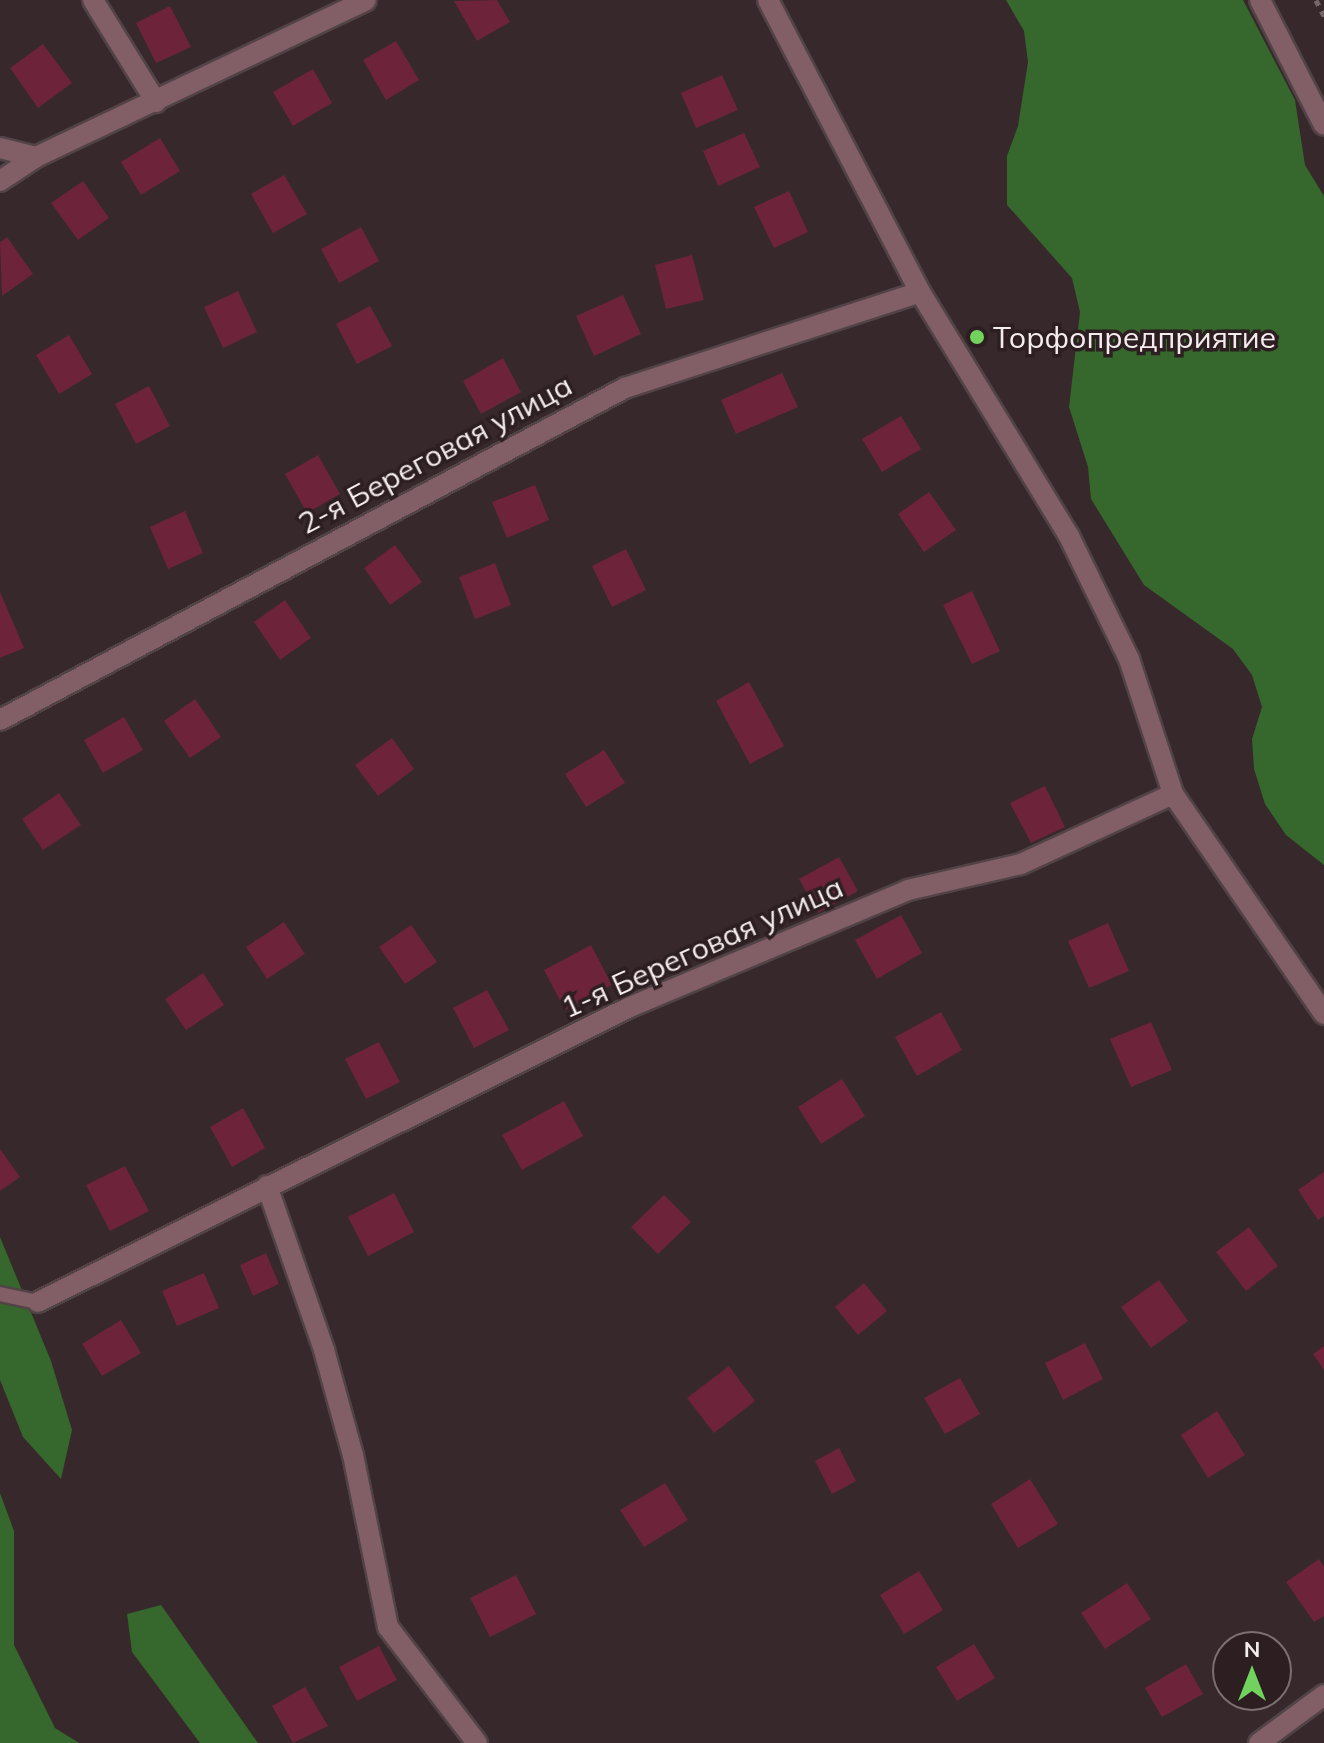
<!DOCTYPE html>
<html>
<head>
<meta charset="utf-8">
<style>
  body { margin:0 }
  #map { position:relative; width:1324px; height:1743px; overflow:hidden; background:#36282b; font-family:Mulish,sans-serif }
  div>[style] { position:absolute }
  .forest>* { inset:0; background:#36672c }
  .building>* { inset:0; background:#6d243b }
  .path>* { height:5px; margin-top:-2.5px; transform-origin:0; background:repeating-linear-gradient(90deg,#74676a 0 6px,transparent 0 12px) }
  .roads { filter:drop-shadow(2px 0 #514346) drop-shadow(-2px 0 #514346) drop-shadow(0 2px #514346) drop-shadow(0 -2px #514346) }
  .lane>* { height:14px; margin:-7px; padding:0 7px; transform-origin:7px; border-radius:7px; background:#825f67 }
  .street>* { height:20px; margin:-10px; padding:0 10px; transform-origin:10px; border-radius:10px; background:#825f67 }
  .dots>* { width:22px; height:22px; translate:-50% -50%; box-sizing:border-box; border:4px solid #2c1e21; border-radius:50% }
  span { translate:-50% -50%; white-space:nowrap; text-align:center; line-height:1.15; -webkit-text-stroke:7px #2c1e21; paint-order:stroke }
  .poi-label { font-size:30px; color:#f5ecee }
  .left { translate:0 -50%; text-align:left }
  .street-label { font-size:30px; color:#f5ecee }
  .north { position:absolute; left:1212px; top:1631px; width:80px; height:80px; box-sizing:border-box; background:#2c1e21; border:2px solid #7c7073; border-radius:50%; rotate:0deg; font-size:22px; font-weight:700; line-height:32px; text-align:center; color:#f5ecee }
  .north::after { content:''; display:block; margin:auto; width:28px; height:36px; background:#71d35e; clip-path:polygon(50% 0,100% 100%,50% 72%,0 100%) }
</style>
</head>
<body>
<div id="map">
  <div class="forest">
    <i style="clip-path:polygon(1006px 0,1243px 0,1295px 100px,1305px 165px,1324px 196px,1324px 865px,1286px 835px,1265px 804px,1254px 769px,1252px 739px,1262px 707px,1252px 675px,1233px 649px,1144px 585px,1091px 499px,1088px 467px,1069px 407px,1080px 312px,1072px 278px,1007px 205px,1007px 156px,1018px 126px,1028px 62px,1024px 31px)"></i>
    <i style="clip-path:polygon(0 1237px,51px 1361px,72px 1430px,61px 1479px,23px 1437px,0 1380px)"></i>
    <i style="clip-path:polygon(0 1493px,14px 1531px,14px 1645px,55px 1728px,79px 1743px,0 1743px)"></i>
    <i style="clip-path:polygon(161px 1605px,258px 1743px,200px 1743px,132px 1652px,127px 1614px)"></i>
  </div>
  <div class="building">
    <i style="clip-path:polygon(497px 0,510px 22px,477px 41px,454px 1px)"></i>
    <i style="clip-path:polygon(170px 6px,191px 47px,156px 63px,136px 23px)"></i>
    <i style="clip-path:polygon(396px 41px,419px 80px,386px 100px,363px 60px)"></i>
    <i style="clip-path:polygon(43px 44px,72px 83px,38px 108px,10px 68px)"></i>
    <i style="clip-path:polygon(313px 69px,332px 103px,293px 126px,273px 92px)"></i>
    <i style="clip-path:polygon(722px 75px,738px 110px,696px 128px,681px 93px)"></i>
    <i style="clip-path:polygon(744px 133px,760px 167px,718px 186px,703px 151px)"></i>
    <i style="clip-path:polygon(160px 138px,180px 171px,141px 195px,121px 162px)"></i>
    <i style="clip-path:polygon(284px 175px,307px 214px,273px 233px,251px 194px)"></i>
    <i style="clip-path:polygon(83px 181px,109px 218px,78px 240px,51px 203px)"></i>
    <i style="clip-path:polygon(789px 191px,808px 232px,774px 248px,754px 207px)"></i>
    <i style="clip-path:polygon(361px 227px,379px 261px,339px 283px,321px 249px)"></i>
    <i style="clip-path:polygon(7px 237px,33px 274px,2px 296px,0 242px)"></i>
    <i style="clip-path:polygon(692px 255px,704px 300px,666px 309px,655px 265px)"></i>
    <i style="clip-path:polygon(238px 291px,257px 332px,223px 348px,204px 307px)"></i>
    <i style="clip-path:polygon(623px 295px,641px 334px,594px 356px,576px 316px)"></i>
    <i style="clip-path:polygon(370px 306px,392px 346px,357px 364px,336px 324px)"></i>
    <i style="clip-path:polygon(69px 335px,92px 374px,59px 394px,36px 355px)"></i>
    <i style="clip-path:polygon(503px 358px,521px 392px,481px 414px,463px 381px)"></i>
    <i style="clip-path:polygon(782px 373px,798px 407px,736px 434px,721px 400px)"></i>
    <i style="clip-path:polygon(149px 386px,170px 426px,136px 444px,115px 404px)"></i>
    <i style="clip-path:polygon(901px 416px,921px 449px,882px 472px,862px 439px)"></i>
    <i style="clip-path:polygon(318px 455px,340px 494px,307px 513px,285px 474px)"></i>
    <i style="clip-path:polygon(535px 485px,549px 520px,507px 538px,492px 502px)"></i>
    <i style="clip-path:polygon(929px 492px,956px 530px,924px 552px,898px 514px)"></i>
    <i style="clip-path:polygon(185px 511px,203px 553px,168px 569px,150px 527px)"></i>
    <i style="clip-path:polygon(395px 545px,422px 582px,390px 605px,364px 568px)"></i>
    <i style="clip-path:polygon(626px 549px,646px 590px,612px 607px,592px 566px)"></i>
    <i style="clip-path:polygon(495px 563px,511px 605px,475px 619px,459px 577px)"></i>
    <i style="clip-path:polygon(972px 591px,1000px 651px,972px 664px,943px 605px)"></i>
    <i style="clip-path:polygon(0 592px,24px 648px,0 658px)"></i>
    <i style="clip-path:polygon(285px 600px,311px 638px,280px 660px,254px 622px)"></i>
    <i style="clip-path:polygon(749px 682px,784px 746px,750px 764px,716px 701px)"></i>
    <i style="clip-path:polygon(195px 699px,221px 737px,190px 758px,164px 721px)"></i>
    <i style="clip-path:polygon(124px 717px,143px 750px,103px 773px,84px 740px)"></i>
    <i style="clip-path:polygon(392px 738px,414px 769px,378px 796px,355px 765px)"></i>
    <i style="clip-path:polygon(604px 750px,625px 783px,586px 807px,565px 774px)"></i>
    <i style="clip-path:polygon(1045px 786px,1065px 827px,1031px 843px,1010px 803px)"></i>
    <i style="clip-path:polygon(59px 793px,81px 825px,43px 850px,22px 819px)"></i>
    <i style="clip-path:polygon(839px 857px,858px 891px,818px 913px,799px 879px)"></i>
    <i style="clip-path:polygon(901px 915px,922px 953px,877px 979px,855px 940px)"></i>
    <i style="clip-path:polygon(284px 922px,305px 954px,267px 979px,246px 947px)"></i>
    <i style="clip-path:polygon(1108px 923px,1129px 971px,1089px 988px,1068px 941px)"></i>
    <i style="clip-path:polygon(411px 925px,437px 962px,405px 984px,379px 947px)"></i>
    <i style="clip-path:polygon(591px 945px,612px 985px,565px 1010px,544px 970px)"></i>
    <i style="clip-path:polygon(203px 973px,224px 1005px,186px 1030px,165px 999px)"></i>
    <i style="clip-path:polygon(487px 990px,509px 1030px,474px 1048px,453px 1008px)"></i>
    <i style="clip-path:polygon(941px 1012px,962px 1050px,917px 1076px,895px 1037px)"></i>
    <i style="clip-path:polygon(1151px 1022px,1172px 1070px,1131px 1087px,1110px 1039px)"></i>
    <i style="clip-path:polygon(379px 1042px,400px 1082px,366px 1099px,345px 1059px)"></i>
    <i style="clip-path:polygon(842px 1079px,865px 1116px,821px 1144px,798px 1107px)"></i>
    <i style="clip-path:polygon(564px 1101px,583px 1136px,522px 1170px,502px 1135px)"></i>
    <i style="clip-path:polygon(243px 1108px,265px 1148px,232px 1167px,210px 1127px)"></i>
    <i style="clip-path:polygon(0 1149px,20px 1177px,0 1191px)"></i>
    <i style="clip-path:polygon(125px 1166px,149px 1211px,110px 1231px,86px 1185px)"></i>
    <i style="clip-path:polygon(1324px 1172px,1324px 1216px,1318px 1220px,1298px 1190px)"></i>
    <i style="clip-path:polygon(394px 1193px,414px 1232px,368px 1256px,348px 1217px)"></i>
    <i style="clip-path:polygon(664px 1195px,691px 1222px,658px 1254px,631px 1227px)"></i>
    <i style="clip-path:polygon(1249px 1227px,1278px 1266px,1246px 1291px,1216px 1252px)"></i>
    <i style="clip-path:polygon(266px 1253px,279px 1284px,253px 1296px,240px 1265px)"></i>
    <i style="clip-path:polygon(204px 1273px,219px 1308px,177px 1326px,162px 1291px)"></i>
    <i style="clip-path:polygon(1159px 1280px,1188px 1321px,1151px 1348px,1121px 1307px)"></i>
    <i style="clip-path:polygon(864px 1283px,887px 1311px,858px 1335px,835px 1307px)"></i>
    <i style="clip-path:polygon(121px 1320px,141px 1353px,102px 1376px,82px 1344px)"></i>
    <i style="clip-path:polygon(1085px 1343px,1103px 1379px,1063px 1400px,1045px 1363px)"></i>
    <i style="clip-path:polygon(1324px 1346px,1324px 1370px,1313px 1354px)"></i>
    <i style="clip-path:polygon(729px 1366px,755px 1401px,714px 1433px,687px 1398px)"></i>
    <i style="clip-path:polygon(960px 1378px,980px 1414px,945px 1434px,924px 1398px)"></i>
    <i style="clip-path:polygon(1217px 1411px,1245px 1455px,1208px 1478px,1181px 1435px)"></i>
    <i style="clip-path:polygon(839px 1448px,856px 1481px,832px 1494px,815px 1461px)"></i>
    <i style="clip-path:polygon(1030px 1479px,1058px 1524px,1018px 1548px,991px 1504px)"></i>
    <i style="clip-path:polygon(665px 1483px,688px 1520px,644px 1547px,620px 1510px)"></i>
    <i style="clip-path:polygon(1319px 1559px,1324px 1567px,1324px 1616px,1314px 1622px,1286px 1582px)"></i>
    <i style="clip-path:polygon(919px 1571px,943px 1610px,904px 1634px,880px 1595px)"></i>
    <i style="clip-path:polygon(516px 1575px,536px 1614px,490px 1637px,470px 1598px)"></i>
    <i style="clip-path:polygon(1127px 1583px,1151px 1619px,1105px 1649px,1081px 1613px)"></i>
    <i style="clip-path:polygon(974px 1644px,995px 1678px,957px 1701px,936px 1667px)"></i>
    <i style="clip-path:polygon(379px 1646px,397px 1680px,357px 1701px,339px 1667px)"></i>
    <i style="clip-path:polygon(1186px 1664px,1203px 1694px,1162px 1717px,1145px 1688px)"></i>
    <i style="clip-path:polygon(305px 1687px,328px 1726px,293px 1743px,272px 1706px)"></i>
  </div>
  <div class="path">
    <i style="left:1316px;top:0;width:18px;rotate:63deg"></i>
  </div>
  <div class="roads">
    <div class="lane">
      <i style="left:0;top:1294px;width:39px;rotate:12deg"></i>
    </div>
    <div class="street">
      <i style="left:93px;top:0;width:120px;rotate:58.3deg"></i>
      <i style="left:768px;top:0;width:329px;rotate:62.5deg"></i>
      <i style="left:920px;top:292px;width:286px;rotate:58.6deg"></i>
      <i style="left:1069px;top:536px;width:137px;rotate:64deg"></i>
      <i style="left:1129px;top:659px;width:142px;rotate:71.9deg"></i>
      <i style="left:1173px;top:794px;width:267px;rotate:55.5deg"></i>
      <i style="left:1260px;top:0;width:140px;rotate:62.9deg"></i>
      <i style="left:0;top:148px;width:37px;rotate:14deg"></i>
      <i style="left:0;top:181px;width:43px;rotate:-33.7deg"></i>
      <i style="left:36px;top:157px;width:365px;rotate:-25.4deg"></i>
      <i style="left:0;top:720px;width:708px;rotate:-27.98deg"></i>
      <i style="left:625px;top:388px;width:310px;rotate:-18deg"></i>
      <i style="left:267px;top:1186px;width:174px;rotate:70.8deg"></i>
      <i style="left:324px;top:1350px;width:109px;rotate:74.6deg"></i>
      <i style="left:353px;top:1455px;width:176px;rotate:78.5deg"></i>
      <i style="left:388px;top:1627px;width:146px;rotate:52.5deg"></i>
      <i style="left:38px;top:1302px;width:661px;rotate:-26.49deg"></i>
      <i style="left:630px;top:1007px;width:302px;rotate:-22.8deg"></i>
      <i style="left:908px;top:890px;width:116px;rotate:-13deg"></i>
      <i style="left:1021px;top:864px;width:167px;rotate:-24.7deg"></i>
      <i style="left:1259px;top:1743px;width:81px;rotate:-36.4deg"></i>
    </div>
  </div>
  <div class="dots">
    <i style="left:977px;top:337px;background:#71d35e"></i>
  </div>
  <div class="poi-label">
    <span class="left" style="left:993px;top:337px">Торфопредприятие</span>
  </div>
  <div class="street-label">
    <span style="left:435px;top:454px;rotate:-28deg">2-я Береговая улица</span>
    <span style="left:702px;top:947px;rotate:-24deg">1-я Береговая улица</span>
  </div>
  <div class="north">N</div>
</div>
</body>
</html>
